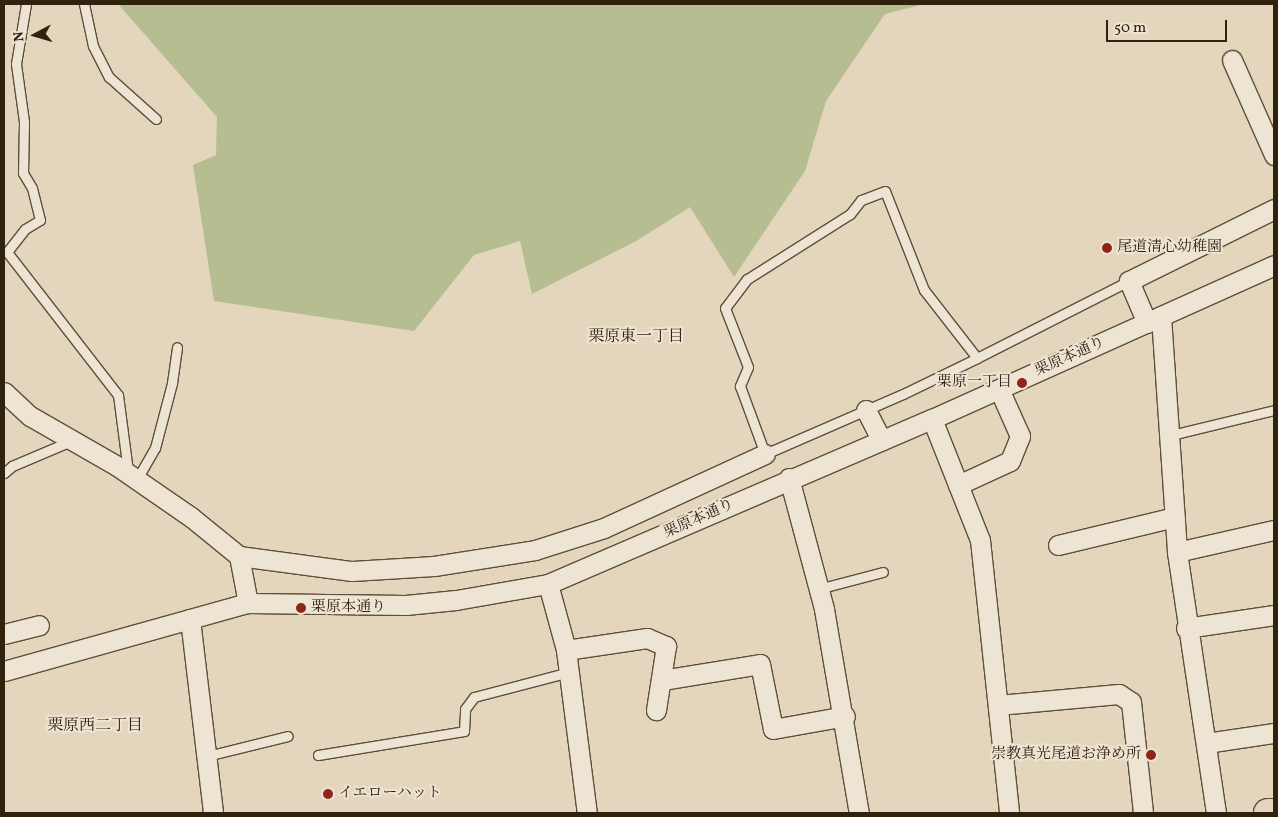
<!DOCTYPE html>
<html>
<head>
<meta charset="utf-8">
<style>
  body { margin:0 }
  #map { position:relative; width:1278px; height:817px; overflow:hidden; background:#e4d6bd; font-family:Vollkorn,"Noto Serif JP",serif }
  div>[style] { position:absolute }
  .green>* { inset:0; background:#b6bd90 }
  .roads { filter:drop-shadow(1px 0 #5e4f39) drop-shadow(-1px 0 #5e4f39) drop-shadow(0 1px #5e4f39) drop-shadow(0 -1px #5e4f39) }
  .lane>* { height:9px; margin:-4.5px; padding:0 4.5px; transform-origin:4.5px; border-radius:4.5px; background:#ede4d4 }
  .street>* { height:19px; margin:-9.5px; padding:0 9.5px; transform-origin:9.5px; border-radius:9.5px; background:#ede4d4 }
  .highway>* { height:28px; margin:-14px; padding:0 14px; transform-origin:14px; border-radius:14px; background:#e4d6bd }
  .dots>* { width:14px; height:14px; translate:-50% -50%; box-sizing:border-box; border:2px solid #ede4d4; border-radius:50% }
  span { translate:-50% -50%; white-space:nowrap; text-align:center; line-height:1.15; -webkit-text-stroke:4px #ede4d4; paint-order:stroke }
  .poi-label { font-size:15px; color:#31220d }
  .left { translate:0 -50%; text-align:left }
  .right { translate:-100% -50%; text-align:right }
  .street-label { font-size:15px; color:#31220d }
  .neighbourhood-label { font-size:16px; color:#31220d }
  .frame { position:absolute; inset:0; border:5px solid #31220d; pointer-events:none }
  .north { position:absolute; left:10px; top:10px; width:50px; height:50px; -webkit-text-stroke:4px #ede4d4; paint-order:stroke; rotate:264deg; font-size:14px; font-weight:700; line-height:20px; text-align:center; color:#31220d }
  .north::after { content:''; display:block; margin:auto; width:18px; height:22px; background:#31220d; clip-path:polygon(50% 0,100% 100%,50% 72%,0 100%) }
  .scale { position:absolute; left:1106px; top:20px; width:121px; height:22px; box-sizing:border-box; border:2px solid #31220d; border-top:0; padding-left:6px; font-size:15px; line-height:18px; white-space:nowrap; color:#31220d; -webkit-text-stroke:4px #ede4d4; paint-order:stroke }
</style>
</head>
<body>
<div id="map">
  <div class="green">
    <i style="clip-path:polygon(118px 4px,925px 4px,885px 14px,826px 101px,805px 171px,734px 277px,690px 207px,638px 240px,532px 294px,520px 241px,474px 255px,414px 331px,214px 301px,193px 165px,216px 155px,217px 117px)"></i>
  </div>
  <div class="roads">
    <div class="lane">
      <i style="left:26px;top:4px;width:61px;rotate:99.5deg"></i>
      <i style="left:16px;top:64px;width:59px;rotate:82.1deg"></i>
      <i style="left:24px;top:122px;width:51px;rotate:91.1deg"></i>
      <i style="left:23px;top:173px;width:17px;rotate:59deg"></i>
      <i style="left:32px;top:188px;width:33px;rotate:76deg"></i>
      <i style="left:40px;top:220px;width:17px;rotate:149deg"></i>
      <i style="left:25px;top:229px;width:29px;rotate:128deg"></i>
      <i style="left:7px;top:252px;width:181px;rotate:52.2deg"></i>
      <i style="left:118px;top:395px;width:77px;rotate:82.5deg"></i>
      <i style="left:84px;top:4px;width:43px;rotate:77.9deg"></i>
      <i style="left:93px;top:46px;width:35px;rotate:63deg"></i>
      <i style="left:109px;top:77px;width:63px;rotate:41.8deg"></i>
      <i style="left:977px;top:358px;width:86px;rotate:-127.9deg"></i>
      <i style="left:924px;top:290px;width:106px;rotate:-111.5deg"></i>
      <i style="left:885px;top:191px;width:26px;rotate:159deg"></i>
      <i style="left:861px;top:200px;width:18px;rotate:128deg"></i>
      <i style="left:850px;top:214px;width:122px;rotate:147.7deg"></i>
      <i style="left:747px;top:279px;width:36px;rotate:127deg"></i>
      <i style="left:725px;top:308px;width:63px;rotate:68.7deg"></i>
      <i style="left:748px;top:367px;width:21px;rotate:113deg"></i>
      <i style="left:740px;top:386px;width:72px;rotate:69.8deg"></i>
      <i style="left:765px;top:454px;width:150px;rotate:-23.5deg"></i>
      <i style="left:903px;top:394px;width:82px;rotate:-25.9deg"></i>
      <i style="left:977px;top:358px;width:170px;rotate:-26.9deg"></i>
      <i style="left:1171px;top:435px;width:106px;rotate:-13.6deg"></i>
      <i style="left:4px;top:473px;width:11px;rotate:-41deg"></i>
      <i style="left:12px;top:466px;width:64px;rotate:-23deg"></i>
      <i style="left:137px;top:479px;width:36px;rotate:-60deg"></i>
      <i style="left:155px;top:448px;width:67px;rotate:-75.3deg"></i>
      <i style="left:172px;top:383px;width:36px;rotate:-82deg"></i>
      <i style="left:818px;top:589px;width:67px;rotate:-14.7deg"></i>
      <i style="left:318px;top:755px;width:148px;rotate:-9.3deg"></i>
      <i style="left:464px;top:731px;width:22px;rotate:-87deg"></i>
      <i style="left:465px;top:709px;width:15px;rotate:-53deg"></i>
      <i style="left:474px;top:697px;width:98px;rotate:-14.7deg"></i>
      <i style="left:207px;top:756px;width:83px;rotate:-13.9deg"></i>
    </div>
    <div class="street">
      <i style="left:1232px;top:60px;width:104px;rotate:66.1deg"></i>
      <i style="left:1161px;top:316px;width:237px;rotate:86.1deg"></i>
      <i style="left:1177px;top:552px;width:264px;rotate:81.5deg"></i>
      <i style="left:1147px;top:323px;width:46px;rotate:-113.2deg"></i>
      <i style="left:1129px;top:281px;width:162px;rotate:-26.4deg"></i>
      <i style="left:4px;top:392px;width:35px;rotate:43deg"></i>
      <i style="left:30px;top:416px;width:100px;rotate:29.9deg"></i>
      <i style="left:117px;top:466px;width:90px;rotate:34.6deg"></i>
      <i style="left:191px;top:517px;width:62px;rotate:39.1deg"></i>
      <i style="left:239px;top:556px;width:48px;rotate:79.2deg"></i>
      <i style="left:866px;top:410px;width:34px;rotate:63deg"></i>
      <i style="left:932px;top:419px;width:130px;rotate:68.4deg"></i>
      <i style="left:980px;top:540px;width:275px;rotate:83.9deg"></i>
      <i style="left:789px;top:478px;width:136px;rotate:75deg"></i>
      <i style="left:824px;top:609px;width:207px;rotate:80.3deg"></i>
      <i style="left:958px;top:485px;width:57px;rotate:-24.8deg"></i>
      <i style="left:1010px;top:461px;width:27px;rotate:-68deg"></i>
      <i style="left:1020px;top:436px;width:51px;rotate:-114.1deg"></i>
      <i style="left:1058px;top:545px;width:120px;rotate:-13.5deg"></i>
      <i style="left:1177px;top:552px;width:99px;rotate:-12.8deg"></i>
      <i style="left:239px;top:556px;width:114px;rotate:7.6deg"></i>
      <i style="left:352px;top:571px;width:82px;rotate:-3.5deg"></i>
      <i style="left:434px;top:566px;width:102px;rotate:-9deg"></i>
      <i style="left:535px;top:550px;width:72px;rotate:-17.7deg"></i>
      <i style="left:604px;top:528px;width:177px;rotate:-24.7deg"></i>
      <i style="left:548px;top:584px;width:68px;rotate:74.7deg"></i>
      <i style="left:566px;top:650px;width:164px;rotate:82.7deg"></i>
      <i style="left:190px;top:619px;width:195px;rotate:83.2deg"></i>
      <i style="left:1186px;top:628px;width:89px;rotate:-8.4deg"></i>
      <i style="left:4px;top:634px;width:36px;rotate:-14deg"></i>
      <i style="left:566px;top:650px;width:82px;rotate:-8.4deg"></i>
      <i style="left:647px;top:638px;width:21px;rotate:23deg"></i>
      <i style="left:666px;top:646px;width:65px;rotate:98.9deg"></i>
      <i style="left:4px;top:671px;width:253px;rotate:-15.6deg"></i>
      <i style="left:248px;top:603px;width:158px;rotate:0.7deg"></i>
      <i style="left:406px;top:605px;width:50px;rotate:-5.7deg"></i>
      <i style="left:456px;top:600px;width:93px;rotate:-9.9deg"></i>
      <i style="left:548px;top:584px;width:418px;rotate:-23.3deg"></i>
      <i style="left:932px;top:419px;width:375px;rotate:-24.2deg"></i>
      <i style="left:662px;top:680px;width:99px;rotate:-9.3deg"></i>
      <i style="left:760px;top:664px;width:66px;rotate:78.7deg"></i>
      <i style="left:773px;top:729px;width:73px;rotate:-10.2deg"></i>
      <i style="left:998px;top:705px;width:121px;rotate:-5.2deg"></i>
      <i style="left:1119px;top:694px;width:14px;rotate:34deg"></i>
      <i style="left:1131px;top:702px;width:112px;rotate:83.8deg"></i>
      <i style="left:1206px;top:743px;width:69px;rotate:-8.4deg"></i>
    </div>
    <div class="highway">
      <i style="left:1268px;top:813px;width:6px"></i>
    </div>
  </div>
  <div class="dots">
    <i style="left:1107px;top:248px;background:#8f2418"></i>
    <i style="left:1022px;top:383px;background:#8f2418"></i>
    <i style="left:301px;top:608px;background:#8f2418"></i>
    <i style="left:1151px;top:755px;background:#8f2418"></i>
    <i style="left:328px;top:794px;background:#8f2418"></i>
  </div>
  <div class="poi-label">
    <span class="left" style="left:1117px;top:248px">尾道清心幼稚園</span>
    <span class="right" style="left:1012px;top:383px">栗原一丁目</span>
    <span class="left" style="left:311px;top:608px">栗原本通り</span>
    <span class="right" style="left:1141px;top:755px">崇教真光尾道お浄め所</span>
    <span class="left" style="left:338px;top:794px">イエローハット</span>
  </div>
  <div class="street-label">
    <span style="left:1070px;top:357px;rotate:-24deg">栗原本通り</span>
    <span style="left:699px;top:519px;rotate:-24deg">栗原本通り</span>
  </div>
  <div class="neighbourhood-label">
    <span style="left:636px;top:337px">栗原東一丁目</span>
    <span style="left:95px;top:726px">栗原西二丁目</span>
  </div>
  <div class="frame"></div>
  <div class="north">N</div>
  <div class="scale">50 m</div>
</div>
</body>
</html>
